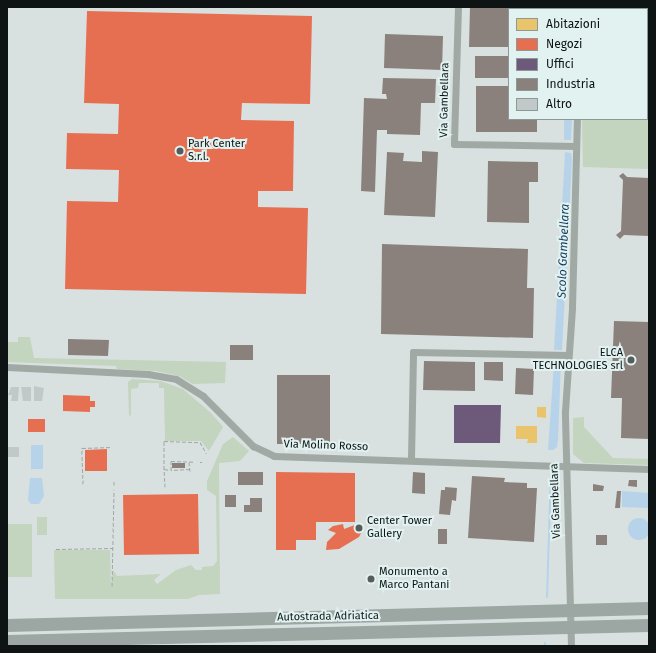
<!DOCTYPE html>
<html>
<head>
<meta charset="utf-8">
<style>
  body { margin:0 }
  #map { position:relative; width:656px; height:653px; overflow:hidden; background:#d8e1e0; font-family:"Fira Sans",sans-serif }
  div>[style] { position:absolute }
  .green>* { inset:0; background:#c3d4bf }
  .water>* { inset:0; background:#b6d3ea }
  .round { border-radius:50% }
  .homes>* { inset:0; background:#e9c46a }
  .shops>* { inset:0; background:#e76f51 }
  .offices>* { inset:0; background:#6d597a }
  .industry>* { inset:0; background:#8a817c }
  .stream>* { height:2px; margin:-1px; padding:0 1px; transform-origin:1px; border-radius:1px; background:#b6d3ea }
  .building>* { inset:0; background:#c1c8c8 }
  .path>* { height:1px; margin-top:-0.5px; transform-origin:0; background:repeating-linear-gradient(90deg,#a0a6a4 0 4px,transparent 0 6px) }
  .minor>* { height:7px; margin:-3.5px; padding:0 3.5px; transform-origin:3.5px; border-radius:3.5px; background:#a1a9a5 }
  .motorway>* { height:13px; margin:-6.5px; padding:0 6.5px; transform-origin:6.5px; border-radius:6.5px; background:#9ca6a3 }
  .dots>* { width:11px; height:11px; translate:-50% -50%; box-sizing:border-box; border:2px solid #e1f2f1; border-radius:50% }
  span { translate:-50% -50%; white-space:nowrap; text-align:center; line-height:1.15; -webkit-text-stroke:4px #e1f2f1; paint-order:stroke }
  .street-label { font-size:11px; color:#0e1414 }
  .poi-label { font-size:11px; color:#0e1414 }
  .left { translate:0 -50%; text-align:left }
  .right { translate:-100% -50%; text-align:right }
  .water-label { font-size:12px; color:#123b5c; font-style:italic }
  .frame { position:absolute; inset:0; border:8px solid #0e1414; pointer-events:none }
  .legend { position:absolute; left:508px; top:8px; width:140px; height:112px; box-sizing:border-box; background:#e1f2f1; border:1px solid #8d9999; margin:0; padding:5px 7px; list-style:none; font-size:12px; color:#0e1414 }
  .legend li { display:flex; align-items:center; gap:8px; height:20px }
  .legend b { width:20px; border:1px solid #8d9999 }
</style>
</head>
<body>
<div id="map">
  <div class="green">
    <i style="clip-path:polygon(647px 25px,649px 169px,583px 167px,582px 119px,647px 119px)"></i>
    <i style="clip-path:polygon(18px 337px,30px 337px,34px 358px,226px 362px,225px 383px,193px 384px,179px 376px,156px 371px,117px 369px,116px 366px,7px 362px,7px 342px,18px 342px)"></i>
    <i style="clip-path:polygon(132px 379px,160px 381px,183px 389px,211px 413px,223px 427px,209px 451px,201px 441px,165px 441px,164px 388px,159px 388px,159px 383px,139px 383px,138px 388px,131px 389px,131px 415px,129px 416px,128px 382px)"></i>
    <i style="clip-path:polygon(584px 417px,584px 427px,613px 458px,649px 459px,649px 465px,584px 463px,573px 454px,573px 418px)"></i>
    <i style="clip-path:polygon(233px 437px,249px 451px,240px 461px,219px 463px,220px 594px,199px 595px,188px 599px,55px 599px,54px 550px,110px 550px,111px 587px,113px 570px,117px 576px,161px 574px,154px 580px,157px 584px,176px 570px,191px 565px,196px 570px,202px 570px,202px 567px,213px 566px,217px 561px,216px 496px,207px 490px,207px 481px,223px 444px)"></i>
    <i style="clip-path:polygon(37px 517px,47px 517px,47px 535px,37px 535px)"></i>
    <i style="clip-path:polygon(7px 524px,32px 524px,32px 577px,7px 577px)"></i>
  </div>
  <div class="water">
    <i style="clip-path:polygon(564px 119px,572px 119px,571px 140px,564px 140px)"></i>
    <i style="clip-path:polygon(565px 152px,571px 153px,572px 160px,562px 350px,554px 350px)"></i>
    <i style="clip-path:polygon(554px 362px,561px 362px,558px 440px,557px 447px,553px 450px,548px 450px)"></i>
    <i style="clip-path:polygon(31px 445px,43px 445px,43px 469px,31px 469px)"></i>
    <i style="clip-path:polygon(30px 478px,42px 478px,44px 496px,39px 504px,31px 504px,28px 500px)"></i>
    <i style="clip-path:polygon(622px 491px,649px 493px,649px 508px,622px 507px)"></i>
    <i class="round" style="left:628px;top:518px;width:22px;height:22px"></i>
  </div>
  <div class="homes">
    <i style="clip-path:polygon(537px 407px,546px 407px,546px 418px,537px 417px)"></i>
    <i style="clip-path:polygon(516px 426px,537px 426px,537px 443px,527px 443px,528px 439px,516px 439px)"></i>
  </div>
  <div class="shops">
    <i style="clip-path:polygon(87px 11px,312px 16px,310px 104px,242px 103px,241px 120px,294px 121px,293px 191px,258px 191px,258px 207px,308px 208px,306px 294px,65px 289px,67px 201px,118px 202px,119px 170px,66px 169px,67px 133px,118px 134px,119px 104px,84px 103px)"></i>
    <i style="clip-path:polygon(63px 395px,90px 396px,90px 401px,95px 401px,95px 407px,90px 407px,90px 412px,63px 411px)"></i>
    <i style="clip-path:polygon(28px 419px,45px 419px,45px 432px,28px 432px)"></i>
    <i style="clip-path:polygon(107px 449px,107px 471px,85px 471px,85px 450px)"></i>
    <i style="clip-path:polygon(276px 472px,355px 473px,355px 522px,316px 522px,316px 540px,296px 540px,296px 550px,276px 550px)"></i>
    <i style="clip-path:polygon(198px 494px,199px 554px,124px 555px,123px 495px)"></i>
    <i style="clip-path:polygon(360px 523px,364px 528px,359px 537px,339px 549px,326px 550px,327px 542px,336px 533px,328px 530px,333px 526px,343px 524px,344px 529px)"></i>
  </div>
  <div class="offices">
    <i style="clip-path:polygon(454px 405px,501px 405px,500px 443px,454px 443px)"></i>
  </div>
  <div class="industry">
    <i style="clip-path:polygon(470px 7px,532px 7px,532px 9px,509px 9px,509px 47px,469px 47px)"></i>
    <i style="clip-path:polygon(385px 34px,443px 36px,442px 70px,384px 68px)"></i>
    <i style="clip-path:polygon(475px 56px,509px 56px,509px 78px,475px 78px)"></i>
    <i style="clip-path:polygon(383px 78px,436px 79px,435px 103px,421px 103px,420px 135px,387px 134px,387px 130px,377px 130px,375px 192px,361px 191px,364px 98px,387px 99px,386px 94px,382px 94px)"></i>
    <i style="clip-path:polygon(476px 86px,508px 86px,509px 119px,537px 119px,537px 132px,476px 132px)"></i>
    <i style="clip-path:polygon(422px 151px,438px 152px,435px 217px,384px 215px,387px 152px,404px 153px,403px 161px,422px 162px)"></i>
    <i style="clip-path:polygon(488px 161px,538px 162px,538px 182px,529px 182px,529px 223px,487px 222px)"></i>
    <i style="clip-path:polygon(623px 173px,627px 177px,649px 178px,649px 236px,624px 235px,620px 239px,616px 235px,621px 231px,623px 180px,619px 176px)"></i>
    <i style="clip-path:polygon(382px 244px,528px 249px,527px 288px,534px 288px,533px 338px,381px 334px)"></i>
    <i style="clip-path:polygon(614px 321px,649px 322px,649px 439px,621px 438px,622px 398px,611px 398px)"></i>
    <i style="clip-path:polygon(68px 339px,109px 340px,108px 356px,68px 355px)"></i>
    <i style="clip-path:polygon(230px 345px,253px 345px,253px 360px,230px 360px)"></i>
    <i style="clip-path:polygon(424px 361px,475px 362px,475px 391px,423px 390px)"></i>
    <i style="clip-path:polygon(484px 362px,503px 362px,503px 381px,484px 380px)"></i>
    <i style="clip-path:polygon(516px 368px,534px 369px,533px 395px,515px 394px)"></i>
    <i style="clip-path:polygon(277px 375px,330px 375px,330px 444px,277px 444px)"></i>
    <i style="clip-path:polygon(172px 463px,185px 463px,185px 468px,172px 468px)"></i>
    <i style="clip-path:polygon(238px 472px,263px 472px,263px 485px,238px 485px)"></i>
    <i style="clip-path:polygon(413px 472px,425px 473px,425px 494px,412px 493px)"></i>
    <i style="clip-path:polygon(472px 476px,505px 478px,504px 482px,527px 483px,527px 488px,537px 488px,534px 542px,468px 538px)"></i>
    <i style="clip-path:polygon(629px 480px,637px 480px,637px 487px,628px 486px)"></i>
    <i style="clip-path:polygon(593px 484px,604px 486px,603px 491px,593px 491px)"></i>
    <i style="clip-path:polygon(445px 487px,457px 488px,456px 501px,452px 500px,450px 515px,439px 514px,441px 490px,445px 490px)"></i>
    <i style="clip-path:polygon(617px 491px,621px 491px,620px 508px,615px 508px)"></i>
    <i style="clip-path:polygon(225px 495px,236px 495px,236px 507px,225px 507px)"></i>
    <i style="clip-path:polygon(250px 498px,262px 498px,262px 512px,244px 512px,244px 505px,250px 505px)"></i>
    <i style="clip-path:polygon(438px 529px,447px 529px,447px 544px,438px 544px)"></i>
    <i style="clip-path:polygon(596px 535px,607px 535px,607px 545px,596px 545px)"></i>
  </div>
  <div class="stream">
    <i style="left:547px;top:597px;width:124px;rotate:-88.2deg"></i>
    <i style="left:545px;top:643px;width:3px;rotate:90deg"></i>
  </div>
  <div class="building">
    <i style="clip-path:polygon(34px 386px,44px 388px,42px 401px,34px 401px)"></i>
    <i style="clip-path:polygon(11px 387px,19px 387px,18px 401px,11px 401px,12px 395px,8px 395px)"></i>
    <i style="clip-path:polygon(21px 387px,31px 387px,31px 401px,23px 401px)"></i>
    <i style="clip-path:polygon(7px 447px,19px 447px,19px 457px,7px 457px)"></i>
  </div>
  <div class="path">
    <i style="left:189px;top:462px;width:9px;rotate:84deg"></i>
    <i style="left:200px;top:462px;width:2px"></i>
    <i style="left:164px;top:469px;width:28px;rotate:-90deg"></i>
    <i style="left:164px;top:441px;width:36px;rotate:2deg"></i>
    <i style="left:200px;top:442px;width:13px;rotate:61deg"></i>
    <i style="left:190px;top:469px;width:19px;rotate:177deg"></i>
    <i style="left:171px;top:470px;width:9px;rotate:-90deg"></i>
    <i style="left:171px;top:461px;width:23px;rotate:2deg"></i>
    <i style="left:114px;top:481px;width:4px;rotate:90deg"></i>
    <i style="left:83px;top:484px;width:36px;rotate:-92deg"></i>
    <i style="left:82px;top:448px;width:30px;rotate:-2deg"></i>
    <i style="left:165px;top:487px;width:18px;rotate:-93deg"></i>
    <i style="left:164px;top:469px;width:6px;rotate:9deg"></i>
    <i style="left:56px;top:549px;width:57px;rotate:-1deg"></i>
    <i style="left:112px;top:586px;width:96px;rotate:-88.8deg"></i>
  </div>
  <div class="minor">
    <i style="left:458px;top:7px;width:137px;rotate:91.7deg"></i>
    <i style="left:454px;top:144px;width:122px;rotate:0.9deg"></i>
    <i style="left:579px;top:9px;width:2px;rotate:-90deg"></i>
    <i style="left:7px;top:367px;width:141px;rotate:2.8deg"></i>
    <i style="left:148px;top:374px;width:28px;rotate:10deg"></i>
    <i style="left:176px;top:379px;width:32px;rotate:32deg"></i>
    <i style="left:203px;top:396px;width:71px;rotate:45deg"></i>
    <i style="left:253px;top:446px;width:23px;rotate:25deg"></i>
    <i style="left:274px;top:456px;width:375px;rotate:2deg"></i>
    <i style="left:411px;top:459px;width:107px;rotate:-88.9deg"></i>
    <i style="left:413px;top:352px;width:155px;rotate:1.1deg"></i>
    <i style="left:571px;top:646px;width:235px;rotate:-91.5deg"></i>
    <i style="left:565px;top:411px;width:104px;rotate:-86.1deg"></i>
    <i style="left:572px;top:307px;width:188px;rotate:-88.5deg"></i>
  </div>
  <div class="motorway">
    <i style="left:7px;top:625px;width:642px;rotate:-1.52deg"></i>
    <i style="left:7px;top:641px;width:642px;rotate:-1.43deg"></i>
  </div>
  <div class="dots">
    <i style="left:180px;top:151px;background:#555c5b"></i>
    <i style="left:631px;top:360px;background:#555c5b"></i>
    <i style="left:359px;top:528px;background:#555c5b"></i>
    <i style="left:371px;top:579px;background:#555c5b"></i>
  </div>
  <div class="street-label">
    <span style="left:445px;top:100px;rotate:-89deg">Via Gambellara</span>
    <span style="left:326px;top:446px;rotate:2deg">Via Molino Rosso</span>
    <span style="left:556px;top:501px;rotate:-92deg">Via Gambellara</span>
    <span style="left:328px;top:617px;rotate:-1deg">Autostrada Adriatica</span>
  </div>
  <div class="poi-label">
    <span class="left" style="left:188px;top:151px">Park Center<br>S.r.l.</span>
    <span class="right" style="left:623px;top:360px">ELCA<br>TECHNOLOGIES srl</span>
    <span class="left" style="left:367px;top:528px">Center Tower<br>Gallery</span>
    <span class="left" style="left:379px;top:579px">Monumento a<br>Marco Pantani</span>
  </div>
  <div class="water-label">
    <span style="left:564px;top:251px;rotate:-88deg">Scolo Gambellara</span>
  </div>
  <div class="frame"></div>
  <ul class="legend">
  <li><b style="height:11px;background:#e9c46a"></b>Abitazioni</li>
  <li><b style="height:11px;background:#e76f51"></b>Negozi</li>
  <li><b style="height:11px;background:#6d597a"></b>Uffici</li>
  <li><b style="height:11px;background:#8a817c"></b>Industria</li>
  <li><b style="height:11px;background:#c1c8c8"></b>Altro</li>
  </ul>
</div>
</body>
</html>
